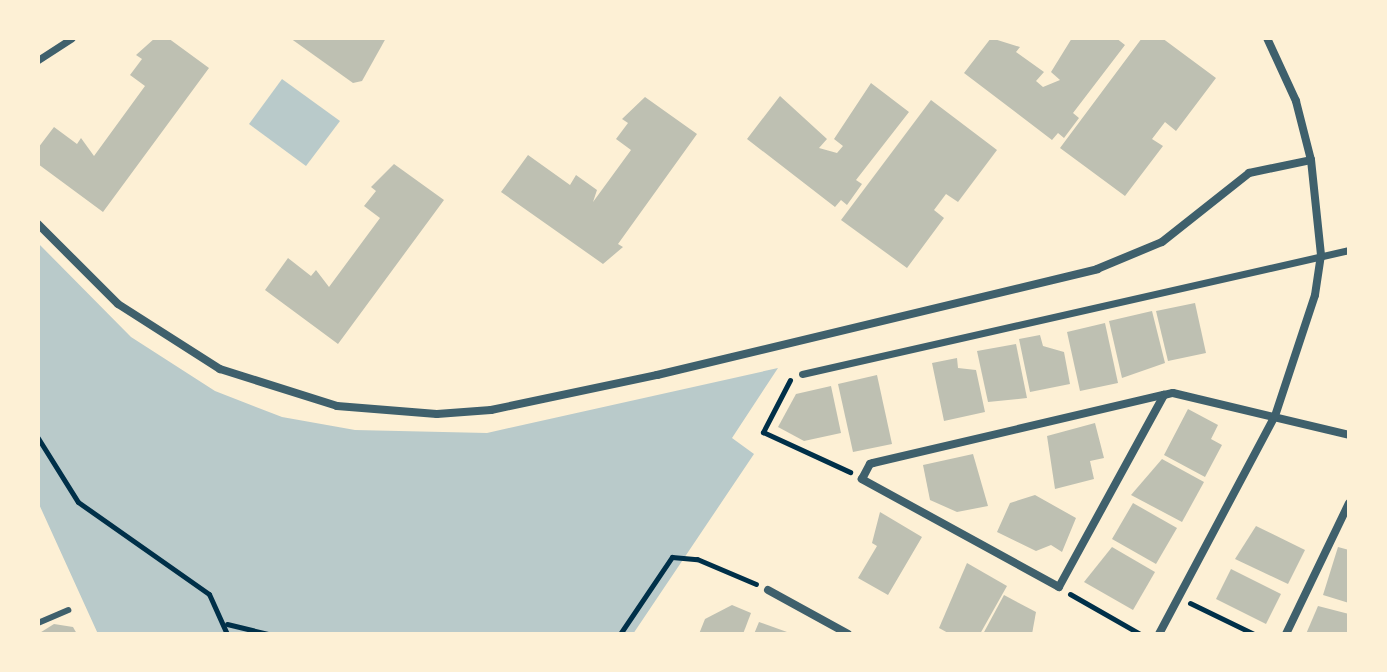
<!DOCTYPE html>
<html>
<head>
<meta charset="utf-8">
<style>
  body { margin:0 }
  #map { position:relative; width:1387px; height:672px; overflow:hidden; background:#fdf0d5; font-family:"Source Sans 3",sans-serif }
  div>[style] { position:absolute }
  .green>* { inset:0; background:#b9caca }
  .building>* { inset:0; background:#bec0b2 }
  .path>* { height:5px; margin:-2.5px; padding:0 2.5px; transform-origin:2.5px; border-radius:2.5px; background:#003049 }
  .service>* { height:6px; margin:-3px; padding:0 3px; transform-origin:3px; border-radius:3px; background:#3f606c }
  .pedestrian>* { height:7px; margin:-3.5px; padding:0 3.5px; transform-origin:3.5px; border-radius:3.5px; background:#3f606c }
  .minor>* { height:8px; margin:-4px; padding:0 4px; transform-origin:4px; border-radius:4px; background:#3f606c }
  span { translate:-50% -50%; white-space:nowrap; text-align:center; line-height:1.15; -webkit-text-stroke:6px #fdf0d5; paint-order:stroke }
  .frame { position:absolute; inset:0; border:40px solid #fdf0d5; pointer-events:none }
</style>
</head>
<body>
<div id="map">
  <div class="green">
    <i style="clip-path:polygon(282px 79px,340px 121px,306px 166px,249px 124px)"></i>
    <i style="clip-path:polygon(38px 243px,131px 337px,215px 391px,282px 417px,355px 430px,487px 433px,778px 368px,732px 438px,754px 454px,633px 634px,98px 634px,38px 502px)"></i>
  </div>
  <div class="building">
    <i style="clip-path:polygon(155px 38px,168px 38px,209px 68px,103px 212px,38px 164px,38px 148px,54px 127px,77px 144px,81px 138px,94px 156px,145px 86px,130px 75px,142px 59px,136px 55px)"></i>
    <i style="clip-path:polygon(290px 38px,386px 38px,362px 81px,353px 83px)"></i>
    <i style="clip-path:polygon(991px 38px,1020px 47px,1016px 52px,1044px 72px,1036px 81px,1043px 87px,1060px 80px,1051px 72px,1072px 38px,1116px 38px,1125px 45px,1073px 113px,1079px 118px,1064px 138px,1058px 133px,1052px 140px,964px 73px)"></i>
    <i style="clip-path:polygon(1142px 38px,1162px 38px,1216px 78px,1176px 131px,1165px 122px,1152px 139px,1163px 146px,1125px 196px,1060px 148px)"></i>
    <i style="clip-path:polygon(871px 83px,909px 112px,856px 180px,862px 184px,847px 205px,841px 200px,835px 207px,747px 139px,780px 96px,827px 139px,819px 148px,837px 153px,843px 146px,834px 139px)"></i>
    <i style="clip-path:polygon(645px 97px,697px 134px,618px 244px,623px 247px,603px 264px,501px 192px,528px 155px,570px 185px,576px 175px,597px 190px,593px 202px,631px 150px,616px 139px,628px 123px,622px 119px)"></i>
    <i style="clip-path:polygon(931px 100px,997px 150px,958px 202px,946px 194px,934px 210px,944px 218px,907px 268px,841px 220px)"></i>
    <i style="clip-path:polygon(394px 164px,444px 200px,338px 344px,265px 290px,288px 258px,311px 276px,316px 270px,329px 287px,380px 218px,364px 206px,376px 191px,371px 187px)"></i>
    <i style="clip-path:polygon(1195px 303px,1206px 353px,1168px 361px,1156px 311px)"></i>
    <i style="clip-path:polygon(1152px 311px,1165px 363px,1122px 378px,1109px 321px)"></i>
    <i style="clip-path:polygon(1105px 323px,1118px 383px,1080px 391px,1067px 332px)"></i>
    <i style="clip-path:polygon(1040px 335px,1043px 346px,1064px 352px,1070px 384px,1030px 392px,1019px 339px)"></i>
    <i style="clip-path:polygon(1016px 344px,1027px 398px,988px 402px,977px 351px)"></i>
    <i style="clip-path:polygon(957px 358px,958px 368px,976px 370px,985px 412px,944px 421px,932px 363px)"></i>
    <i style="clip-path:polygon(877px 375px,892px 444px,853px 452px,838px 384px)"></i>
    <i style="clip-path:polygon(831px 386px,841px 433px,804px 441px,778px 427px,796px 394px)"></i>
    <i style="clip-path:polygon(1188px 409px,1218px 425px,1211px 439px,1222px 445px,1205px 477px,1164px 455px)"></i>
    <i style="clip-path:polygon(1095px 423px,1104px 458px,1090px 461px,1094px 479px,1055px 489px,1047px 436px)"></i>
    <i style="clip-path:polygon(973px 454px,988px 506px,957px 512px,930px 500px,923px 465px)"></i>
    <i style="clip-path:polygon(1162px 459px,1204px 482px,1182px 522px,1131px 495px)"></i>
    <i style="clip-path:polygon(1035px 495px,1076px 518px,1062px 552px,1051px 545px,1036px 551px,997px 532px,1010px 503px)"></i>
    <i style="clip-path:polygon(1133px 503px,1177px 528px,1156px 564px,1112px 539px)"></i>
    <i style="clip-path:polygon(880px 512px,922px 537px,888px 595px,858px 578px,877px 546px,872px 543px)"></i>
    <i style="clip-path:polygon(1256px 526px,1305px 550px,1288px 584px,1235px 559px)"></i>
    <i style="clip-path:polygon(1112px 547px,1155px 572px,1133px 610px,1084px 582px)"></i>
    <i style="clip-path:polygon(1338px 547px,1349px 550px,1349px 603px,1323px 595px)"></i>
    <i style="clip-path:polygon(967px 563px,1007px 586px,980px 634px,950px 634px,939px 628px)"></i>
    <i style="clip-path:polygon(1231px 569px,1281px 594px,1266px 624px,1216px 599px)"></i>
    <i style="clip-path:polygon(1004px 595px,1036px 612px,1032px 634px,983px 634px)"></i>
    <i style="clip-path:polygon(732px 605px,751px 613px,743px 634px,699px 634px,705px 619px)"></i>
    <i style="clip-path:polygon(1318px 606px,1349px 614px,1349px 634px,1306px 634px)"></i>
    <i style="clip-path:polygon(759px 622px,787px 632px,787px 634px,754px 634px)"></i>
    <i style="clip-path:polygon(54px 624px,73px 627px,77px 634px,38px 634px)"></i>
  </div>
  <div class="path">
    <i style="left:790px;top:380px;width:59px;rotate:117.4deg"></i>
    <i style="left:763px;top:432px;width:96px;rotate:24.7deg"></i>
    <i style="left:38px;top:438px;width:75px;rotate:58deg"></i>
    <i style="left:78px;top:502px;width:160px;rotate:35.1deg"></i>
    <i style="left:209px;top:594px;width:44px;rotate:65.8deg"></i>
    <i style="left:1070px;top:594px;width:81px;rotate:29.7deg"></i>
    <i style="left:1190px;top:603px;width:71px;rotate:25.8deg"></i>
    <i style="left:227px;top:624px;width:42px;rotate:13.7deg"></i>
    <i style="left:620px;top:634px;width:93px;rotate:-56deg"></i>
    <i style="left:672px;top:557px;width:25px;rotate:5deg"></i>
    <i style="left:697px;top:559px;width:64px;rotate:23deg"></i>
  </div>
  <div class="service">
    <i style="left:38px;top:623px;width:33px;rotate:-23deg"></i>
  </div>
  <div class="pedestrian">
    <i style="left:38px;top:60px;width:40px;rotate:-32.9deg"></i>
    <i style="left:802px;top:374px;width:561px;rotate:-12.77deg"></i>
  </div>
  <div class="minor">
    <i style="left:38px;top:224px;width:113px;rotate:45deg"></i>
    <i style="left:118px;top:304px;width:121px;rotate:32.5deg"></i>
    <i style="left:220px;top:369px;width:123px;rotate:17.5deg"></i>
    <i style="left:337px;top:406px;width:100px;rotate:4.6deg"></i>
    <i style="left:437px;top:414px;width:54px;rotate:-4.2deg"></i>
    <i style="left:491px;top:410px;width:170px;rotate:-11.9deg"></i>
    <i style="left:657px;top:375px;width:453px;rotate:-13.5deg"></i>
    <i style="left:1097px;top:269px;width:70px;rotate:-22.6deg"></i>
    <i style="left:1162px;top:242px;width:111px;rotate:-38.4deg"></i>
    <i style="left:1249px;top:173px;width:63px;rotate:-11.8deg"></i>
    <i style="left:1164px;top:395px;width:219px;rotate:118.7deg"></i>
    <i style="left:1059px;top:587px;width:225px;rotate:-151.3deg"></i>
    <i style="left:862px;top:479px;width:17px;rotate:-62deg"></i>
    <i style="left:870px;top:464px;width:3px;rotate:-18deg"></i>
    <i style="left:873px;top:463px;width:299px;rotate:-13.2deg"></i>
    <i style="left:1164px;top:395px;width:9px;rotate:-13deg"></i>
    <i style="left:1173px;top:393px;width:181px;rotate:13.4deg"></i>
    <i style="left:768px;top:590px;width:91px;rotate:28.8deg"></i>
    <i style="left:1159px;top:634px;width:247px;rotate:-62deg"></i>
    <i style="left:1275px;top:416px;width:127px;rotate:-71.7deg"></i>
    <i style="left:1315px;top:295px;width:40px;rotate:-81.5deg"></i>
    <i style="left:1321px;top:255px;width:96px;rotate:-96deg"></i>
    <i style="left:1311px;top:160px;width:61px;rotate:-104.3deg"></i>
    <i style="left:1296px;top:101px;width:69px;rotate:-114.7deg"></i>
    <i style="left:1286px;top:634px;width:145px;rotate:-64.3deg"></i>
  </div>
  <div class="frame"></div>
</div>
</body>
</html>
